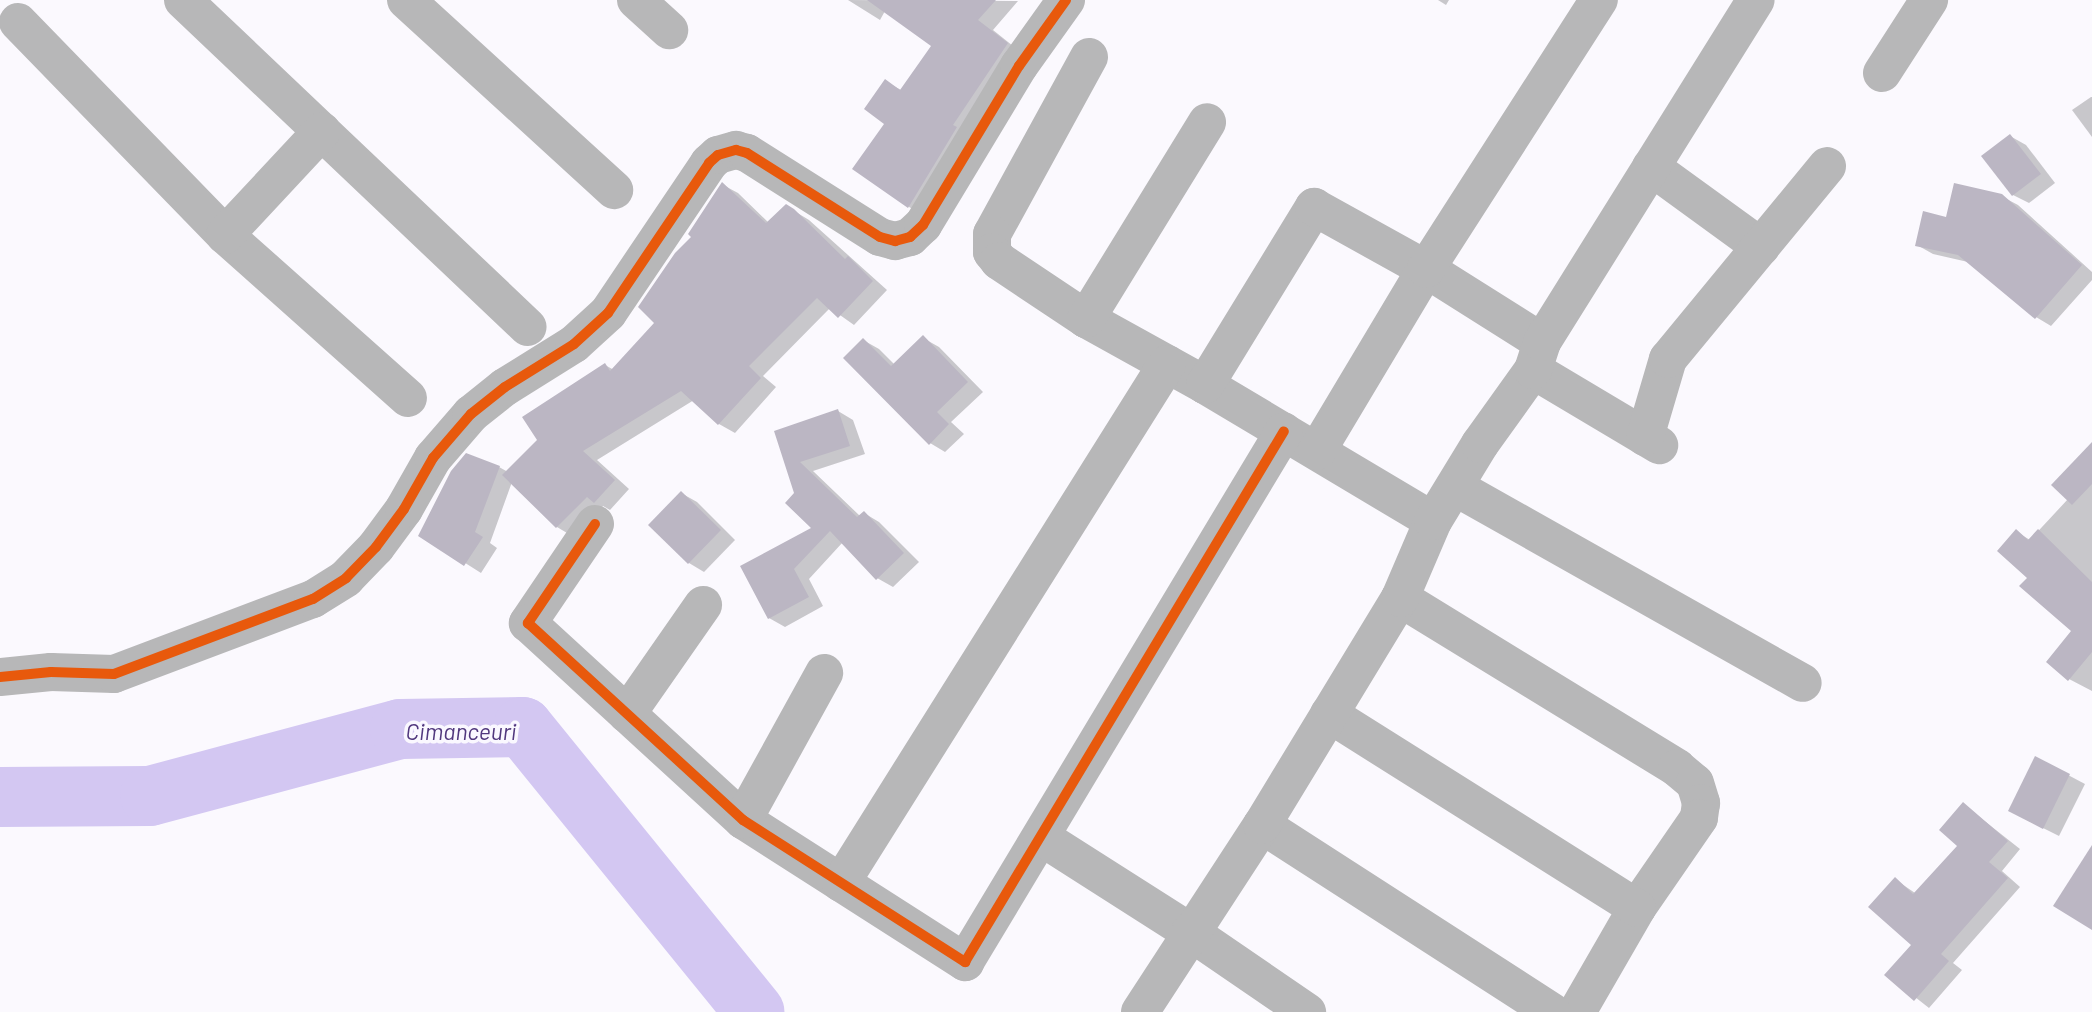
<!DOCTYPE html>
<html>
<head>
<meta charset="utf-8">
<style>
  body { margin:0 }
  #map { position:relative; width:2092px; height:1012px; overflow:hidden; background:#fbf9fe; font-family:Barlow,sans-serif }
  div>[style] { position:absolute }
  .shadow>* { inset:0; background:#0003 }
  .river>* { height:60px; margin:-30px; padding:0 30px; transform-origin:30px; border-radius:30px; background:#d3c7f2 }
  .building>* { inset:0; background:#bbb6c3 }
  .street>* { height:38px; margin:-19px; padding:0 19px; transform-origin:19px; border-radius:19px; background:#b7b7b8 }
  .cycleway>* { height:10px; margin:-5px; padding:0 5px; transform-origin:5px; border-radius:5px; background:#e8590c }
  span { translate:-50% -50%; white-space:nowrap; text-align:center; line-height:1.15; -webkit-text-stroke:7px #faf8ff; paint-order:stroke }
  .water-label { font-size:23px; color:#51387e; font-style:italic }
</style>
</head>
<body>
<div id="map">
  <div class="shadow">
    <i style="clip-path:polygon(848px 0,1018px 1px,993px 30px,1023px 54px,924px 215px,909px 207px,886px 123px,885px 81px,901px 90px,933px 46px,885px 11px,880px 20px)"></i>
    <i style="clip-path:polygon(1438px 0,1449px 0,1446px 5px)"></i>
    <i style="clip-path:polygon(2091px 97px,2092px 97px,2092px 137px,2072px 110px)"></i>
    <i style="clip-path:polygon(2010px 136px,2026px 145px,2055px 183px,2029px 203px,2013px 195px)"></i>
    <i style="clip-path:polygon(723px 185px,738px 193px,769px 223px,786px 206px,809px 220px,887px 290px,854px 325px,830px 308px,763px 376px,776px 387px,735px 433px,719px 424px,694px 400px,597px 460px,629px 489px,610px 510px,603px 506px,572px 536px,557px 527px,512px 482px,490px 543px,497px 548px,481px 573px,421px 535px,499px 467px,508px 472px,539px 441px,605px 365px,614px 370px,657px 323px,694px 237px)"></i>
    <i style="clip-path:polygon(2001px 196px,2018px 205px,2092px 272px,2092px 280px,2051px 326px,2036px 317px,1968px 262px,1933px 254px,1917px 245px,1948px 219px)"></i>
    <i style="clip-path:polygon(923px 338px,939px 347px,983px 392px,951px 422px,964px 434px,945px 452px,930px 443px,863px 340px,879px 349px,895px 365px)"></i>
    <i style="clip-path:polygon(838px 411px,853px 420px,865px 454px,813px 471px,860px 516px,864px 513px,879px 522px,919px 562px,893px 587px,877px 578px,843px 542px,809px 579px,823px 606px,785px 627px,769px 618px,814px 528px,796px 494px,776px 432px)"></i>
    <i style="clip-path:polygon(2092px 445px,2092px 691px,2069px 679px,2074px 631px,2029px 578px,2017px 532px,2030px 540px,2068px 499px)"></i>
    <i style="clip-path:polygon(681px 493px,697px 502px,735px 540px,704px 572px,689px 563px)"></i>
    <i style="clip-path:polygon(2036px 758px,2085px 784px,2059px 836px,2025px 819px)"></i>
    <i style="clip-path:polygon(1963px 804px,2020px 849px,2002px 871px,2020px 887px,1953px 963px,1962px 970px,1929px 1008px,1887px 975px,1913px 944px,1896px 880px,1915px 893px,1960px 846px)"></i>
  </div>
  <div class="river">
    <i style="left:0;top:797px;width:150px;rotate:-0.4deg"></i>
    <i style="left:150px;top:796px;width:259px;rotate:-15deg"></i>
    <i style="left:400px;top:729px;width:123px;rotate:-0.9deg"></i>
    <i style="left:523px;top:727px;width:367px;rotate:50.9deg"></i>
  </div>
  <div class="building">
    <i style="clip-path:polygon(867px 0,996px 0,978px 20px,1008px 43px,953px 125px,957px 127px,908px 208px,852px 169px,884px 124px,864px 109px,885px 79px,900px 90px,931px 46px)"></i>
    <i style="clip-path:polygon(2010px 134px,2041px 174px,2012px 196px,1981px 156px)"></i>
    <i style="clip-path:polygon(722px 182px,766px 223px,786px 204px,794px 209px,845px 259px,848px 256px,873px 281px,838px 318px,817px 298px,749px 366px,761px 378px,718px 425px,681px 391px,583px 451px,615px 480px,594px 503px,587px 497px,556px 528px,502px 475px,537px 440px,522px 417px,605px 363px,610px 371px,654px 323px,638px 307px,675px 253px,691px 237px,688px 234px)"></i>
    <i style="clip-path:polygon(1954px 183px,2002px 194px,2082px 265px,2035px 319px,1958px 255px,1915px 246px,1923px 211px,1946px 217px)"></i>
    <i style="clip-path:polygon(923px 335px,968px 382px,937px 412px,949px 424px,929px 445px,843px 358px,863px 338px,891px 366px)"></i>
    <i style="clip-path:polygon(838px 409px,850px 446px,800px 462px,857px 517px,864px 511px,904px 553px,876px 580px,830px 531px,794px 569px,809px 597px,768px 619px,740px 566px,811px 528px,785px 503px,794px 493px,774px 431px)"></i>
    <i style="clip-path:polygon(2092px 442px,2092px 484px,2072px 505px,2051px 485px)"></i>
    <i style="clip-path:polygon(466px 453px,500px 466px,475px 532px,483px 537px,464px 566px,418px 536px,451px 471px)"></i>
    <i style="clip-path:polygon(681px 491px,721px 530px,688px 564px,648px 525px)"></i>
    <i style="clip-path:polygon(2016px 529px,2028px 540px,2038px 529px,2092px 582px,2092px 652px,2068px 681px,2046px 662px,2071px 631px,2019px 586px,2027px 578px,1997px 551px)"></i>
    <i style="clip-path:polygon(2035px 756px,2070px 774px,2043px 829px,2008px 811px)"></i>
    <i style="clip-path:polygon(1963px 802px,2008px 841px,1989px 862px,2008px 878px,1941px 954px,1949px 961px,1914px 1001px,1884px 975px,1911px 945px,1868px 907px,1895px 877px,1913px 894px,1957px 846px,1939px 830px)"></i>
    <i style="clip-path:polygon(2092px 845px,2092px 930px,2053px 906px)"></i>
  </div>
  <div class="street">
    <i style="left:183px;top:0;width:475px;rotate:43.5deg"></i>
    <i style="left:406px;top:0;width:282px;rotate:42.4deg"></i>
    <i style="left:636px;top:0;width:45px;rotate:42.3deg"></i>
    <i style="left:18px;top:22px;width:297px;rotate:45.8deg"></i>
    <i style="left:225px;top:235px;width:245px;rotate:41.7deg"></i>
    <i style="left:1089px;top:57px;width:202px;rotate:118.7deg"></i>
    <i style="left:992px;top:234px;width:18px;rotate:90deg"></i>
    <i style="left:992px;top:252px;width:11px;rotate:52deg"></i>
    <i style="left:999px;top:261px;width:105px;rotate:33.7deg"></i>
    <i style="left:1086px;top:319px;width:136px;rotate:29deg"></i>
    <i style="left:1205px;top:385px;width:265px;rotate:30.8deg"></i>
    <i style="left:1882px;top:73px;width:87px;rotate:-57.2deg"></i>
    <i style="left:1651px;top:167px;width:136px;rotate:36deg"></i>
    <i style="left:225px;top:235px;width:142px;rotate:-47deg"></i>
    <i style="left:1086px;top:319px;width:231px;rotate:-58.4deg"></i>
    <i style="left:1533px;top:370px;width:147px;rotate:30.8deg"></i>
    <i style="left:1205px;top:385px;width:209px;rotate:-58.5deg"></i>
    <i style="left:1314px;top:207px;width:128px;rotate:29deg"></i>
    <i style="left:1426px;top:269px;width:137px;rotate:32.2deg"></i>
    <i style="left:1645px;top:437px;width:81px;rotate:-73.6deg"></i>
    <i style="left:1668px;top:359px;width:250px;rotate:-50.5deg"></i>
    <i style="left:1317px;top:451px;width:212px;rotate:-59.1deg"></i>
    <i style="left:1426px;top:269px;width:320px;rotate:-57.3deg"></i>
    <i style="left:1455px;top:487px;width:399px;rotate:29.4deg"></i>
    <i style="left:595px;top:524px;width:120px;rotate:124.1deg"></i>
    <i style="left:528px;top:623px;width:292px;rotate:42.5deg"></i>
    <i style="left:743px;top:820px;width:264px;rotate:32.6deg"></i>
    <i style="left:965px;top:962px;width:619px;rotate:-59deg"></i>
    <i style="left:1400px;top:598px;width:325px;rotate:31.5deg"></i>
    <i style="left:1677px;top:768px;width:23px;rotate:40deg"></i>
    <i style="left:1695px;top:783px;width:21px;rotate:73deg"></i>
    <i style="left:1701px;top:803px;width:15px;rotate:98deg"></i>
    <i style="left:1699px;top:818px;width:109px;rotate:124.6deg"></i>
    <i style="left:1637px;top:908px;width:120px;rotate:120deg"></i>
    <i style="left:0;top:677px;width:51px;rotate:-5.6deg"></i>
    <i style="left:51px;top:672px;width:63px;rotate:1.8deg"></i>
    <i style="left:114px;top:674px;width:213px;rotate:-20.7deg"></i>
    <i style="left:313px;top:599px;width:39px;rotate:-32deg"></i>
    <i style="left:346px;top:578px;width:43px;rotate:-45.9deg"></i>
    <i style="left:376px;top:547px;width:47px;rotate:-53.6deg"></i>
    <i style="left:404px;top:509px;width:59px;rotate:-60.4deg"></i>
    <i style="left:433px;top:458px;width:58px;rotate:-49.2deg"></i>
    <i style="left:471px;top:414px;width:43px;rotate:-38.5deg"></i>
    <i style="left:505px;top:387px;width:81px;rotate:-31.9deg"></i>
    <i style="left:574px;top:344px;width:46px;rotate:-42.4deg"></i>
    <i style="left:608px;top:313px;width:181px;rotate:-56deg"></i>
    <i style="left:709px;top:163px;width:12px;rotate:-42deg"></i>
    <i style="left:718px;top:155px;width:19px;rotate:-16deg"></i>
    <i style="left:736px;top:150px;width:11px;rotate:15deg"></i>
    <i style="left:747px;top:153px;width:157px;rotate:32.3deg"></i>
    <i style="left:880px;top:237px;width:16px;rotate:15deg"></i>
    <i style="left:895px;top:241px;width:16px;rotate:-15deg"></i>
    <i style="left:910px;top:237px;width:18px;rotate:-43deg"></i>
    <i style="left:923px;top:225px;width:186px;rotate:-58.9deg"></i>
    <i style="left:1019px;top:66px;width:81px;rotate:-54.5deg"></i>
    <i style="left:627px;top:714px;width:133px;rotate:-55.1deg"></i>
    <i style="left:1329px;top:714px;width:364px;rotate:32.2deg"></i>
    <i style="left:743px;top:820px;width:168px;rotate:-61.1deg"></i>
    <i style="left:1262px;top:825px;width:345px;rotate:32.8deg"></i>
    <i style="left:1041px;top:837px;width:177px;rotate:32.5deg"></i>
    <i style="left:1190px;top:932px;width:142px;rotate:34.4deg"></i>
    <i style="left:841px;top:883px;width:613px;rotate:-57.87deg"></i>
    <i style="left:1140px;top:1012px;width:223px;rotate:-56.9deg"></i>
    <i style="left:1262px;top:825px;width:266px;rotate:-58.7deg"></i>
    <i style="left:1400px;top:598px;width:84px;rotate:-66.8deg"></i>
    <i style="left:1433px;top:521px;width:90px;rotate:-58.6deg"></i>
    <i style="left:1480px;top:444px;width:91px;rotate:-54.4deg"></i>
    <i style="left:1533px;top:370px;width:29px;rotate:-72deg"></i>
    <i style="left:1542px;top:342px;width:403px;rotate:-58deg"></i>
  </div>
  <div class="cycleway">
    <i style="left:595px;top:524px;width:120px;rotate:124.1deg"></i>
    <i style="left:528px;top:623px;width:292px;rotate:42.5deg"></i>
    <i style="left:743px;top:820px;width:264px;rotate:32.6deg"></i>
    <i style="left:965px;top:962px;width:619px;rotate:-59deg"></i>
    <i style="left:0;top:677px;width:51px;rotate:-5.6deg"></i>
    <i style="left:51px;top:672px;width:63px;rotate:1.8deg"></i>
    <i style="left:114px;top:674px;width:213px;rotate:-20.7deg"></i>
    <i style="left:313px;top:599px;width:39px;rotate:-32deg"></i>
    <i style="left:346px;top:578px;width:43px;rotate:-45.9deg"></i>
    <i style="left:376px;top:547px;width:47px;rotate:-53.6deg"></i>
    <i style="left:404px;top:509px;width:59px;rotate:-60.4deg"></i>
    <i style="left:433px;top:458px;width:58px;rotate:-49.2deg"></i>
    <i style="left:471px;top:414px;width:43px;rotate:-38.5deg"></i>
    <i style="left:505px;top:387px;width:81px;rotate:-31.9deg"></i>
    <i style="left:574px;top:344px;width:46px;rotate:-42.4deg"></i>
    <i style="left:608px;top:313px;width:181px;rotate:-56deg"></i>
    <i style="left:709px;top:163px;width:12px;rotate:-42deg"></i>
    <i style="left:718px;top:155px;width:19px;rotate:-16deg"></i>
    <i style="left:736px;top:150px;width:11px;rotate:15deg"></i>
    <i style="left:747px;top:153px;width:157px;rotate:32.3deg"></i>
    <i style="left:880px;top:237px;width:16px;rotate:15deg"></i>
    <i style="left:895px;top:241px;width:16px;rotate:-15deg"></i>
    <i style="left:910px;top:237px;width:18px;rotate:-43deg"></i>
    <i style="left:923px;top:225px;width:186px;rotate:-58.9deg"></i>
    <i style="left:1019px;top:66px;width:81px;rotate:-54.5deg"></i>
  </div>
  <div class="water-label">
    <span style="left:461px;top:731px">Cimanceuri</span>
  </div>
</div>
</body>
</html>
